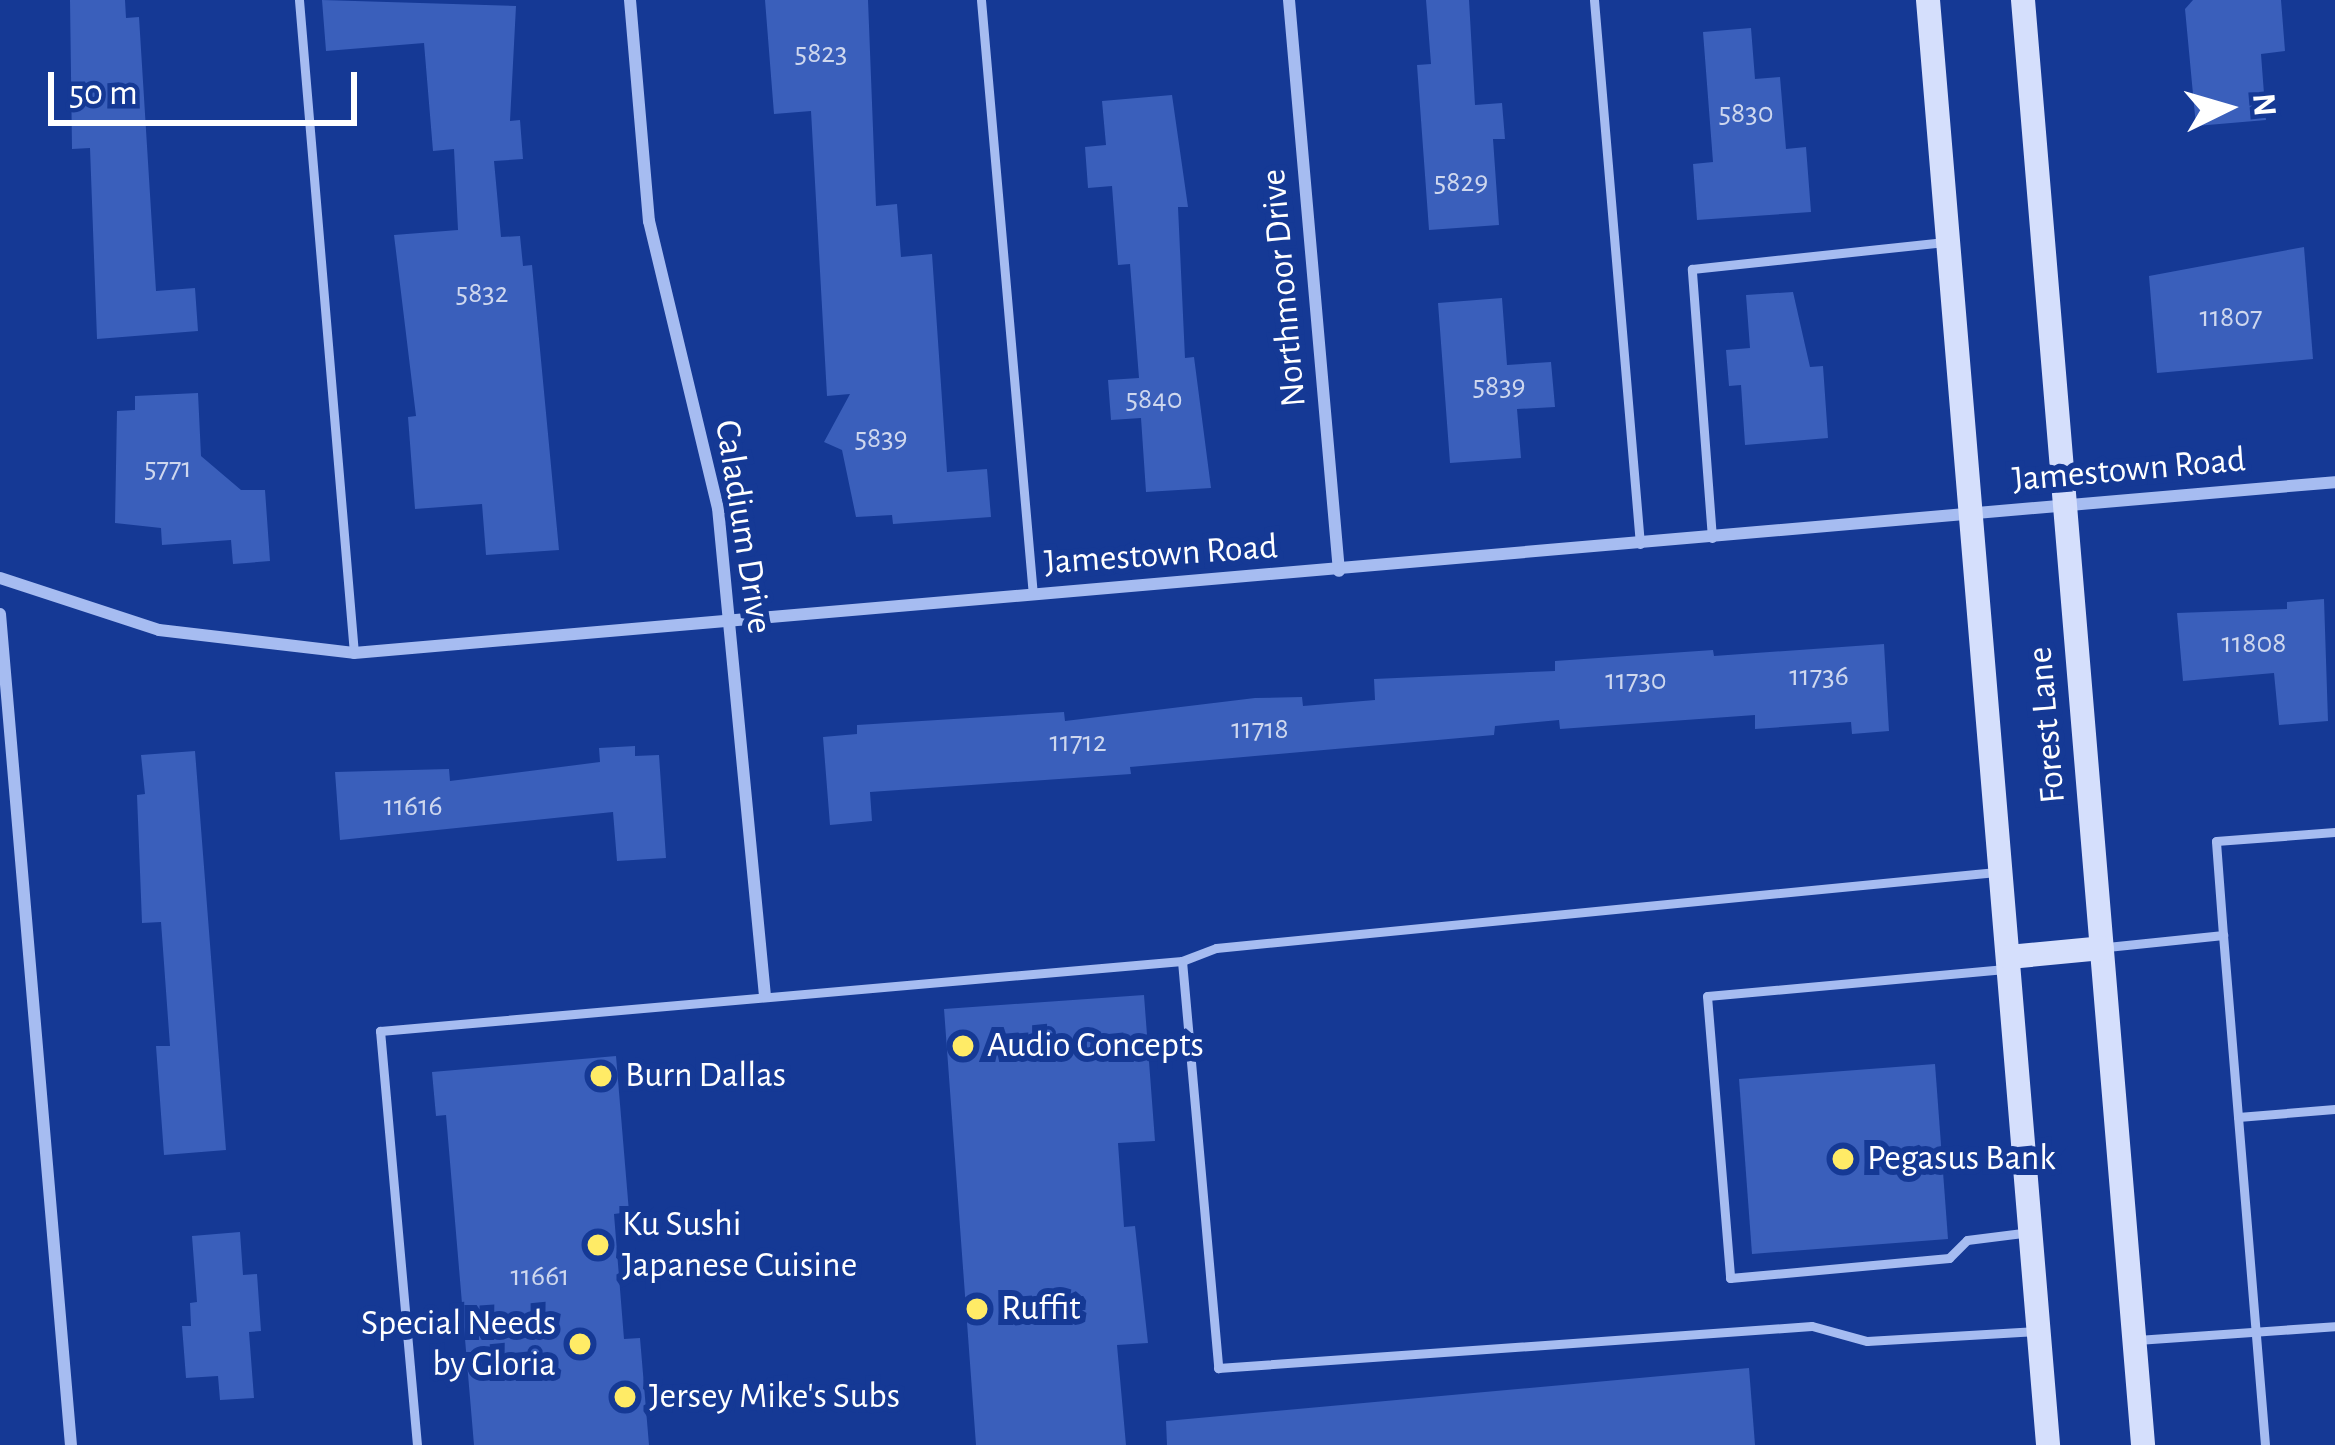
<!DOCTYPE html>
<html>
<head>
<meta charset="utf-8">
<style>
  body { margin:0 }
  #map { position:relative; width:2335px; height:1445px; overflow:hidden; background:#153995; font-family:"Alegreya Sans",sans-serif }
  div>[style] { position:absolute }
  .building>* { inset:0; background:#3a5fbb }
  .lane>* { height:9px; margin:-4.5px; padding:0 4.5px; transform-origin:4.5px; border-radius:4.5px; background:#a6bcf1 }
  .street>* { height:12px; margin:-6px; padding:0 6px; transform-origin:6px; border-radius:6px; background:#a6bcf1 }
  .secondary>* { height:24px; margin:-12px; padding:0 12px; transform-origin:12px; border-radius:12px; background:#d5dffc }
  .dots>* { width:33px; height:33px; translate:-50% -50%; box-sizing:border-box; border:6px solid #153995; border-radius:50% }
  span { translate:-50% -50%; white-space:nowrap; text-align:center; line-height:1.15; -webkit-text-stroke:12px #153995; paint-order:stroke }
  .number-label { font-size:30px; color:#ced7ee }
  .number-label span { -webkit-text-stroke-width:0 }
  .street-label { font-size:36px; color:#fff }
  .poi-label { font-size:36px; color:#fff }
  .left { translate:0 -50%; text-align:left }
  .right { translate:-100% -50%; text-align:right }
  .north { position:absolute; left:2167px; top:48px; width:120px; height:120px; -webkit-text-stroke:9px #153995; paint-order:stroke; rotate:85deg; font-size:33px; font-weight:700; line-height:48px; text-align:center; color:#fff }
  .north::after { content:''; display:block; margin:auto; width:42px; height:54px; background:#fff; clip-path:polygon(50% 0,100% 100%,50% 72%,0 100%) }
  .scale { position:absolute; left:48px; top:72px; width:309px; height:54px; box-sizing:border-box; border:6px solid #fff; border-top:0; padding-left:15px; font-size:36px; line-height:42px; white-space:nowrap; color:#fff; -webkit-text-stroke:9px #153995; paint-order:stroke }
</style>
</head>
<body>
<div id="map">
  <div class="building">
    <i style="clip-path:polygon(70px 0,125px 0,126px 18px,139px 17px,156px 291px,195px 288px,198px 331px,97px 339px,90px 148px,72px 149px)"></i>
    <i style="clip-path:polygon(322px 0,516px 6px,510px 121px,520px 120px,523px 159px,494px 161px,501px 237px,520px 236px,523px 266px,532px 265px,559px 550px,486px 555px,482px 504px,415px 509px,408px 417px,416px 416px,394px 235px,458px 230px,454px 149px,433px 151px,424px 43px,326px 51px)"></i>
    <i style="clip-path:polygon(765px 0,868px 0,876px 206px,897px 204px,901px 257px,932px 254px,947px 472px,987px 469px,991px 517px,893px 524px,892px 515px,856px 517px,842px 450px,824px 442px,850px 394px,827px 396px,811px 111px,774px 114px)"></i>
    <i style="clip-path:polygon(1426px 0,1469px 0,1475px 105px,1502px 103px,1505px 139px,1493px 139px,1499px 225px,1429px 230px,1417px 65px,1431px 64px)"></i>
    <i style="clip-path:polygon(2193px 0,2281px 0,2285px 51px,2261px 54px,2266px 120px,2196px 126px,2185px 9px)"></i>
    <i style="clip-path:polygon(1751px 28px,1755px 79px,1780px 77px,1786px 149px,1806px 147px,1811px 212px,1697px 220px,1693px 164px,1713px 162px,1703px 32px)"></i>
    <i style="clip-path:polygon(1172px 95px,1188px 207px,1178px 207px,1185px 358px,1194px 357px,1211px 488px,1146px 492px,1141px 418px,1111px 420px,1108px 380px,1139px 378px,1130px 264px,1118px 265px,1112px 186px,1088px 188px,1085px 147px,1106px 145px,1102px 101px)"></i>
    <i style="clip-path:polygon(2304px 247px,2313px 359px,2157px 373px,2149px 276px)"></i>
    <i style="clip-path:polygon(1793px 292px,1810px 367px,1823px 366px,1828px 438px,1745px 445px,1741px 385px,1729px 386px,1726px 350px,1750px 348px,1746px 295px)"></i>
    <i style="clip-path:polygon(1502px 298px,1507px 365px,1551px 362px,1555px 407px,1517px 409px,1521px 458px,1450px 463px,1438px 303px)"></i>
    <i style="clip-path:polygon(198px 393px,201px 456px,241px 490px,265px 490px,270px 561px,233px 564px,231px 540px,162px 545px,161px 528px,115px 523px,117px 411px,135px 410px,135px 396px)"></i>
    <i style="clip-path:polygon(2324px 599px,2328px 721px,2279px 725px,2274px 673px,2183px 681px,2177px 613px,2287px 609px,2287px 602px)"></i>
    <i style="clip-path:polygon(1884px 644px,1889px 731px,1852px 734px,1851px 722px,1755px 729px,1755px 715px,1560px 729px,1559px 720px,1495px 726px,1494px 735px,1130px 767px,1131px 774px,870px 792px,872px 821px,830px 825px,823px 737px,857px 734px,857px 725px,1064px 712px,1065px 721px,1255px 698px,1302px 697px,1303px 706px,1375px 700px,1374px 679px,1555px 671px,1555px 661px,1713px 650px,1714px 656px)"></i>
    <i style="clip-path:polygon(635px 746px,635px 756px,659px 755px,666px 858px,617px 861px,613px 812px,340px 840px,335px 772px,449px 769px,450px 781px,600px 762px,599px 748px)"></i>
    <i style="clip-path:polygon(195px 751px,226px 1150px,164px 1155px,156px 1046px,170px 1046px,161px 922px,142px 923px,137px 795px,145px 794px,141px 755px)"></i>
    <i style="clip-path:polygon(1144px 995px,1155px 1141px,1118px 1143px,1124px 1227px,1135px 1226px,1148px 1343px,1117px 1345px,1126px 1445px,976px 1445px,944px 1009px)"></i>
    <i style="clip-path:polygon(616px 1056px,629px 1212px,614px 1214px,624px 1339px,640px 1338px,649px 1445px,474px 1445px,446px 1115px,436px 1116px,432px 1072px)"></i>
    <i style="clip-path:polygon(1935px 1064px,1948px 1239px,1752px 1254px,1739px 1079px)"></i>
    <i style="clip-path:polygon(240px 1232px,243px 1275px,257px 1274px,261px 1331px,249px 1332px,254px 1398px,220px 1400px,218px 1376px,186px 1378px,182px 1326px,191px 1326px,190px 1303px,197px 1302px,192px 1236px)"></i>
    <i style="clip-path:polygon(1749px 1368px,1755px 1445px,1167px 1445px,1166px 1421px)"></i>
  </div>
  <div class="lane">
    <i style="left:299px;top:0;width:655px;rotate:85.19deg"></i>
    <i style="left:981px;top:0;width:597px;rotate:85.01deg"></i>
    <i style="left:1594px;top:0;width:546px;rotate:85.17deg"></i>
    <i style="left:1712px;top:538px;width:270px;rotate:-94.3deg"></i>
    <i style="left:1692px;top:269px;width:252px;rotate:-6.1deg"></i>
    <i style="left:2223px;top:935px;width:512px;rotate:85.29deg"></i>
    <i style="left:2107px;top:947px;width:117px;rotate:-5.9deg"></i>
    <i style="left:2223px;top:935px;width:94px;rotate:-94.3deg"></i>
    <i style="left:2216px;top:841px;width:119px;rotate:-4.3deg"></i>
    <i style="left:1182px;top:961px;width:36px;rotate:-21deg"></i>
    <i style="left:1216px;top:948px;width:784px;rotate:-5.57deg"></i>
    <i style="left:2005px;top:969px;width:299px;rotate:174.8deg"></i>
    <i style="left:1707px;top:996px;width:283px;rotate:85.3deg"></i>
    <i style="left:1730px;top:1278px;width:220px;rotate:-5.2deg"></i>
    <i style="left:1949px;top:1258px;width:25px;rotate:-45deg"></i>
    <i style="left:1967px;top:1240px;width:64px;rotate:-7.2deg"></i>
    <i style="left:2238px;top:1117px;width:97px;rotate:-4.7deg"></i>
    <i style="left:2137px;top:1340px;width:198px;rotate:-4deg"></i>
    <i style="left:417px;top:1445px;width:416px;rotate:-95.1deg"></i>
    <i style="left:380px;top:1031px;width:805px;rotate:-4.99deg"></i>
    <i style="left:1182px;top:961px;width:409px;rotate:84.9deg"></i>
    <i style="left:1218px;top:1368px;width:595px;rotate:-4.04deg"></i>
    <i style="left:1812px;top:1326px;width:57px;rotate:15.3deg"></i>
    <i style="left:1867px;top:1341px;width:166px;rotate:-3.4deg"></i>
  </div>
  <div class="street">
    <i style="left:630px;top:0;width:222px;rotate:85.1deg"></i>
    <i style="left:649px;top:221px;width:295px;rotate:76.5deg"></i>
    <i style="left:718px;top:508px;width:490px;rotate:84.5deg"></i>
    <i style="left:1289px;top:0;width:573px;rotate:85deg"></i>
    <i style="left:0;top:578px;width:167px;rotate:18.1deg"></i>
    <i style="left:159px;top:630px;width:196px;rotate:6.7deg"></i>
    <i style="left:354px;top:653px;width:1988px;rotate:-4.93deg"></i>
    <i style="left:0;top:614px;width:834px;rotate:85.12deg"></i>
  </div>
  <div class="secondary">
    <i style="left:1928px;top:0;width:1450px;rotate:85.25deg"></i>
    <i style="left:2023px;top:0;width:1450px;rotate:85.25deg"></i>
    <i style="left:2009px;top:957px;width:93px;rotate:-5.5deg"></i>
  </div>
  <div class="dots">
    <i style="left:963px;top:1046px;background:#ffeb66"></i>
    <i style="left:601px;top:1076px;background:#ffeb66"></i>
    <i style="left:1843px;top:1159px;background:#ffeb66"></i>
    <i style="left:598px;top:1245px;background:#ffeb66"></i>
    <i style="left:977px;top:1309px;background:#ffeb66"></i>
    <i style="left:580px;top:1344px;background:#ffeb66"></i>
    <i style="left:625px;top:1397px;background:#ffeb66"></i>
  </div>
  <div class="number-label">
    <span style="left:821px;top:53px">5823</span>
    <span style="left:1746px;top:113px">5830</span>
    <span style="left:1461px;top:182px">5829</span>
    <span style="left:482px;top:293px">5832</span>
    <span style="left:2231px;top:317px">11807</span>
    <span style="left:1499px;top:386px">5839</span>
    <span style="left:1154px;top:399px">5840</span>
    <span style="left:881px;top:438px">5839</span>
    <span style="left:168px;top:468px">5771</span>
    <span style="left:2254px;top:643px">11808</span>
    <span style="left:1819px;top:676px">11736</span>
    <span style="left:1636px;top:680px">11730</span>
    <span style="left:1260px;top:729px">11718</span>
    <span style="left:1078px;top:742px">11712</span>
    <span style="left:413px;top:806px">11616</span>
    <span style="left:540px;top:1276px">11661</span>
  </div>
  <div class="street-label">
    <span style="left:1284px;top:288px;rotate:-95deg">Northmoor Drive</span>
    <span style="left:2129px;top:470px;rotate:-5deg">Jamestown Road</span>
    <span style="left:743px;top:527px;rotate:81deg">Caladium Drive</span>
    <span style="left:1161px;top:555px;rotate:-4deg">Jamestown Road</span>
    <span style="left:2047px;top:725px;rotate:-95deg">Forest Lane</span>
  </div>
  <div class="poi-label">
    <span class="left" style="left:987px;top:1046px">Audio Concepts</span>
    <span class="left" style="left:625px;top:1076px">Burn Dallas</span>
    <span class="left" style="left:1867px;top:1159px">Pegasus Bank</span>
    <span class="left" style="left:622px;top:1245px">Ku Sushi<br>Japanese Cuisine</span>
    <span class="left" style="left:1001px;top:1309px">Ruffit</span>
    <span class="right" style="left:556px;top:1344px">Special Needs<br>by Gloria</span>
    <span class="left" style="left:649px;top:1397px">Jersey Mike's Subs</span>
  </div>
  <div class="north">N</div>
  <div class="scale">50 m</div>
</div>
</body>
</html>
